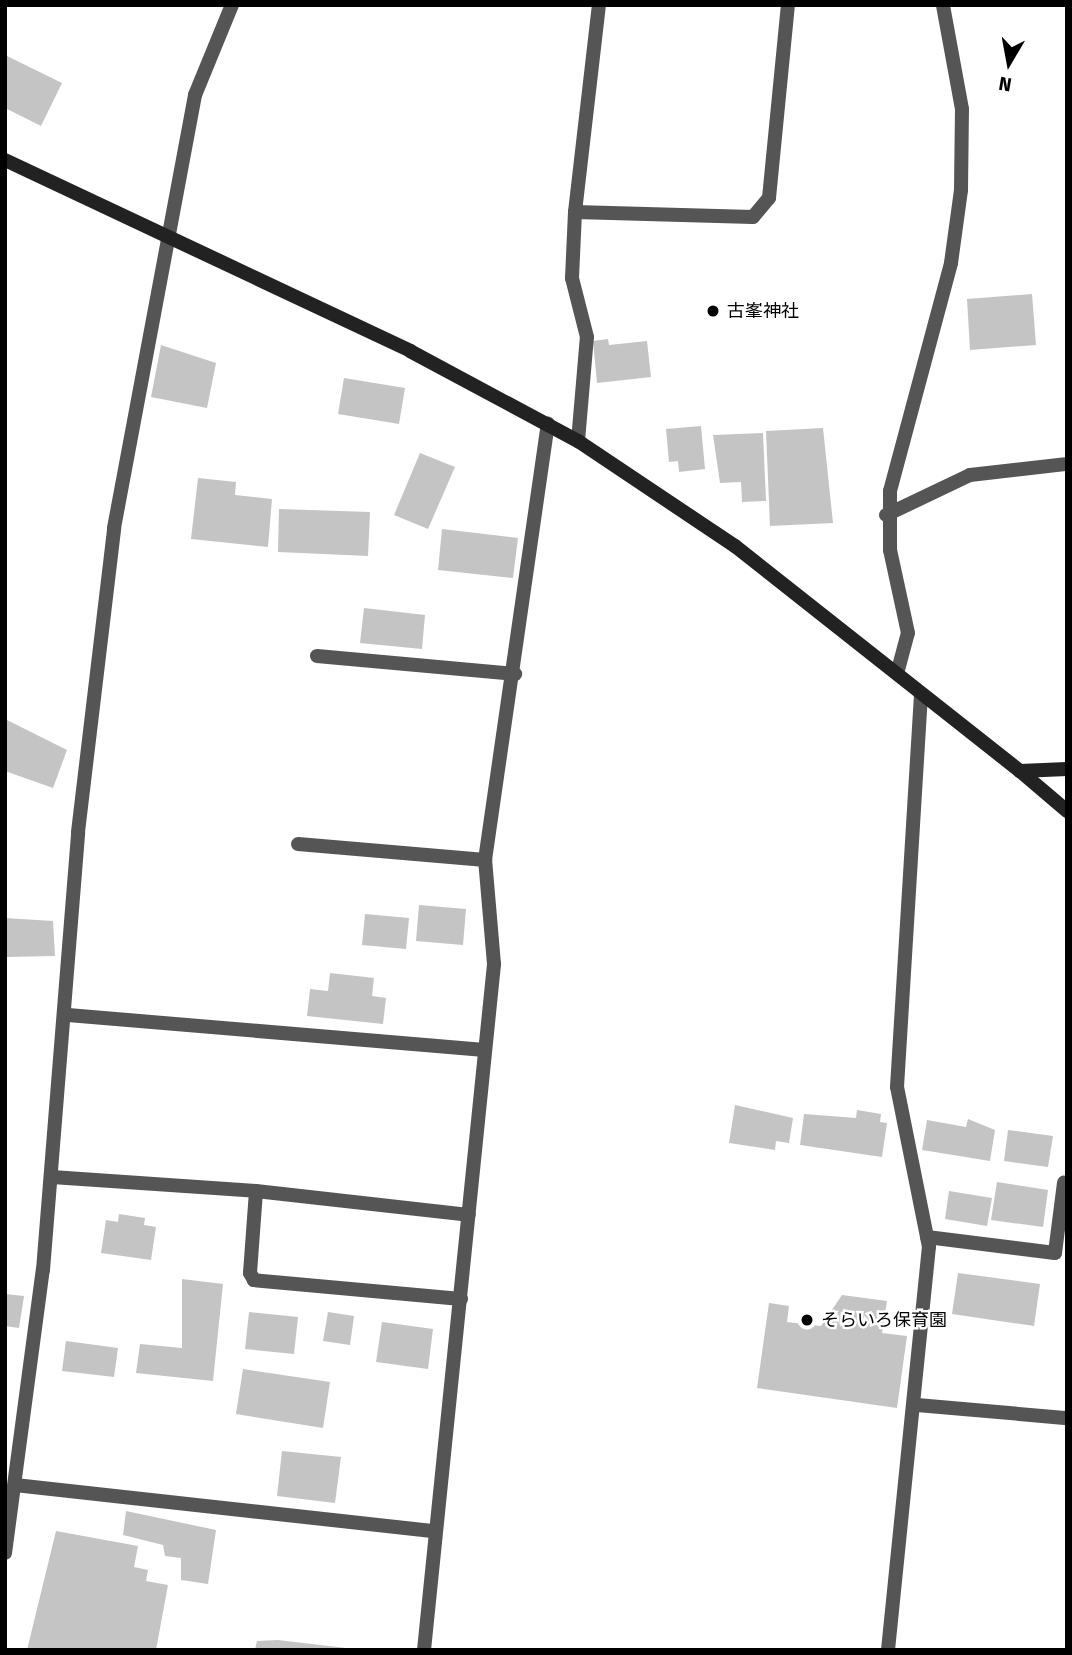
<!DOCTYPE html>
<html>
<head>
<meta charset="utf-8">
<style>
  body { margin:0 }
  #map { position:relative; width:1072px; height:1655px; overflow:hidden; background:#fff; font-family:"Fira Sans","Noto Sans JP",sans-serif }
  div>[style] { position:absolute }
  .building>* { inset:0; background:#c4c4c4 }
  .street>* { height:14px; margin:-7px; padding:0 7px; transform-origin:7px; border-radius:7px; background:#555 }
  .secondary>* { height:14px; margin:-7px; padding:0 7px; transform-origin:7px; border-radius:7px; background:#222 }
  .dots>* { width:19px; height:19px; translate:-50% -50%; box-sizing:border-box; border:4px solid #fff; border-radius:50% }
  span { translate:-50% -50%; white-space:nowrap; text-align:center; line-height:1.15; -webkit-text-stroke:5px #fff; paint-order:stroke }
  .poi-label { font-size:18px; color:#000 }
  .left { translate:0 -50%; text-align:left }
  .frame { position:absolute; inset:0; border:7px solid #000; pointer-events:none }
  .north { position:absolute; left:974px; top:28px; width:70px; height:70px; -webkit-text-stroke:5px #fff; paint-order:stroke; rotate:190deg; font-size:19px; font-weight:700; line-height:28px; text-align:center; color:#000 }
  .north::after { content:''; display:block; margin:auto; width:24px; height:32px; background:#000; clip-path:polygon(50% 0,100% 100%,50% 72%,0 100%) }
</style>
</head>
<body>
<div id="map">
  <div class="building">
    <i style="clip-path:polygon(5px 55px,62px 83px,41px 126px,5px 108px)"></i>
    <i style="clip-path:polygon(1032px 294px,1036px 345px,970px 350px,967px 299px)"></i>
    <i style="clip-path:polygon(608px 339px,609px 345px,647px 341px,651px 377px,597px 383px,593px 341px)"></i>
    <i style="clip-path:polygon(161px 345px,216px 363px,207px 408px,151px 397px)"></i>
    <i style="clip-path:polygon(344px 378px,405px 388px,399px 424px,338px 414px)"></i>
    <i style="clip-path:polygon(701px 426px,705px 469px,679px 472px,678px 461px,669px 462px,666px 429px)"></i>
    <i style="clip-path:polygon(823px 428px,833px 523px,770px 526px,766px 431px)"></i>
    <i style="clip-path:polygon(763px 433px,766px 501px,742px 502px,741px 482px,720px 483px,713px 435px)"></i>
    <i style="clip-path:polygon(420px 453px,455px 467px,428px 529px,394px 515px)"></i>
    <i style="clip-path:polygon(198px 478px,236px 482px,235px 495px,272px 499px,268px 547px,191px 539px)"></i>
    <i style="clip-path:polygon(279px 509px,370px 512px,368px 556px,278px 552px)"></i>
    <i style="clip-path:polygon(442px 529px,518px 538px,513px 578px,438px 570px)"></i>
    <i style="clip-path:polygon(364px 608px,425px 615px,422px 649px,360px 643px)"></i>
    <i style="clip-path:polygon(5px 719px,67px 750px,53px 788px,5px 771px)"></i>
    <i style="clip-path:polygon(419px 905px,466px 909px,463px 945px,416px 941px)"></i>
    <i style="clip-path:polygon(365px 914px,409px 918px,406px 949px,362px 945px)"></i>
    <i style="clip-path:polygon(5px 918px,53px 921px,55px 956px,6px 957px)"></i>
    <i style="clip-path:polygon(330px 973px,374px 978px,372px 996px,386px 998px,383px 1024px,307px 1016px,310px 989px,328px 991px)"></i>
    <i style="clip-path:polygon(735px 1105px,793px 1118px,789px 1143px,776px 1141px,775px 1150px,729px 1143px)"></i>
    <i style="clip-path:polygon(857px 1110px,881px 1114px,880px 1122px,887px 1123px,882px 1157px,800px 1145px,804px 1114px,856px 1118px)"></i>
    <i style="clip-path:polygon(968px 1119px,995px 1130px,990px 1161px,922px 1150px,927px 1120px,966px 1127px)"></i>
    <i style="clip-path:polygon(1008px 1130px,1053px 1136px,1048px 1167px,1004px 1161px)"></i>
    <i style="clip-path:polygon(997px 1182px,1048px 1190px,1043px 1227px,991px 1220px)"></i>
    <i style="clip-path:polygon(949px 1191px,992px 1198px,987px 1226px,945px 1219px)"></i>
    <i style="clip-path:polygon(119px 1214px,145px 1218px,144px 1225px,156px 1227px,151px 1260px,101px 1253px,106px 1220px,118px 1222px)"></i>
    <i style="clip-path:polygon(958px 1273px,1040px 1284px,1034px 1326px,952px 1314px)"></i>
    <i style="clip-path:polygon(182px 1279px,223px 1284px,213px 1381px,136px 1373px,140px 1344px,182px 1348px)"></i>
    <i style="clip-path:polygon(5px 1294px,24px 1296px,19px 1328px,5px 1326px)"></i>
    <i style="clip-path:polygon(842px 1295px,887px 1301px,882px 1333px,907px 1336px,897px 1408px,757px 1388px,769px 1303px,789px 1306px,787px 1322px,821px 1326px)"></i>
    <i style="clip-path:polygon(249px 1312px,298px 1317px,294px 1354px,245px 1349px)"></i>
    <i style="clip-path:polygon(328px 1312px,354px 1316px,350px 1345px,323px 1341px)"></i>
    <i style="clip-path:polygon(382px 1322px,433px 1329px,428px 1369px,376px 1362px)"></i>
    <i style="clip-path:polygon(66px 1341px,118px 1348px,114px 1377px,62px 1371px)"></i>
    <i style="clip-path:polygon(243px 1369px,330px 1382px,323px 1428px,236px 1414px)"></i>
    <i style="clip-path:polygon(282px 1451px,341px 1457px,335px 1503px,277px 1496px)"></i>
    <i style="clip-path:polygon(126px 1511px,216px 1530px,208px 1584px,181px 1580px,181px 1558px,165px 1556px,163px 1545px,123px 1535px)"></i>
    <i style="clip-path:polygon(56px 1531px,138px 1546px,134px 1567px,148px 1570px,146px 1581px,168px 1585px,156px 1650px,27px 1650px)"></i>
    <i style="clip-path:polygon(278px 1640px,346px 1648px,346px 1650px,255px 1650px,257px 1641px)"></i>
  </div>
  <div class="street">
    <i style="left:575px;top:212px;width:178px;rotate:1.6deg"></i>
    <i style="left:753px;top:217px;width:25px;rotate:-50deg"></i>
    <i style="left:769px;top:198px;width:194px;rotate:-84.4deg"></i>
    <i style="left:578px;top:441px;width:104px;rotate:-85.1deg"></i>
    <i style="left:587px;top:337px;width:61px;rotate:-104.3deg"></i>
    <i style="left:572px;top:278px;width:66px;rotate:-87.4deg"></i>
    <i style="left:575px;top:212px;width:208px;rotate:-83.4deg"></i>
    <i style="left:886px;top:515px;width:93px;rotate:-25.5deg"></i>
    <i style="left:970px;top:475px;width:98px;rotate:-6.5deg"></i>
    <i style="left:317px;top:656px;width:199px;rotate:5.2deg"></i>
    <i style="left:898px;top:670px;width:38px;rotate:-75deg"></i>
    <i style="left:908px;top:633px;width:85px;rotate:-102.2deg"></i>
    <i style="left:890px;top:550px;width:59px;rotate:-90deg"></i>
    <i style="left:890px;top:491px;width:236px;rotate:-75deg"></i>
    <i style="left:951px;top:263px;width:74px;rotate:-82.2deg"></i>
    <i style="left:961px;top:190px;width:81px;rotate:-89.3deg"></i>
    <i style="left:962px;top:109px;width:106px;rotate:-100.4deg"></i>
    <i style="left:298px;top:844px;width:188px;rotate:4.9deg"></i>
    <i style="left:68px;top:1015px;width:418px;rotate:4.8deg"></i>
    <i style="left:52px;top:1177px;width:204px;rotate:3.9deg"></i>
    <i style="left:927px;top:1237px;width:129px;rotate:7.1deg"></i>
    <i style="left:1055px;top:1253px;width:71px;rotate:-82.7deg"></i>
    <i style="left:461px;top:1299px;width:208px;rotate:-174.8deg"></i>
    <i style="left:254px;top:1280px;width:8px;rotate:-120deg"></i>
    <i style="left:250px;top:1273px;width:82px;rotate:-85.8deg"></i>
    <i style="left:256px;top:1191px;width:214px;rotate:6.4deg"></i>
    <i style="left:917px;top:1405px;width:151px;rotate:5deg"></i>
    <i style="left:15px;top:1485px;width:422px;rotate:6.3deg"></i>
    <i style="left:5px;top:1553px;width:286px;rotate:-82.4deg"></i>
    <i style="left:43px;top:1270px;width:439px;rotate:-85.4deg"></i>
    <i style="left:78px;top:832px;width:306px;rotate:-83.2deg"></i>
    <i style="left:114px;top:528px;width:441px;rotate:-79.4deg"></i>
    <i style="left:195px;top:95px;width:97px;rotate:-67.7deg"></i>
    <i style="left:424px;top:1650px;width:690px;rotate:-84.17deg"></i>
    <i style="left:494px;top:964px;width:104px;rotate:-94.9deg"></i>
    <i style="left:485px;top:860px;width:441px;rotate:-81.8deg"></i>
    <i style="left:888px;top:1650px;width:405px;rotate:-84.2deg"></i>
    <i style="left:929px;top:1247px;width:163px;rotate:-101.3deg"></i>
    <i style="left:897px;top:1087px;width:391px;rotate:-86.5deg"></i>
  </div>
  <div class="secondary">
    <i style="left:5px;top:160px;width:448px;rotate:25.2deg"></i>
    <i style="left:410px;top:351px;width:191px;rotate:28.2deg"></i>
    <i style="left:578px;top:441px;width:189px;rotate:33.8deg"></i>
    <i style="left:735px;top:546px;width:363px;rotate:38.3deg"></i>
    <i style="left:1020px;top:771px;width:47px;rotate:-2.4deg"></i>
    <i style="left:1020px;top:771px;width:62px;rotate:40.4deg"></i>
  </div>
  <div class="dots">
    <i style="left:713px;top:311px;background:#000"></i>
    <i style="left:807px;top:1320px;background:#000"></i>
  </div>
  <div class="poi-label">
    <span class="left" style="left:727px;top:311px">古峯神社</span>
    <span class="left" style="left:821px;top:1320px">そらいろ保育園</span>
  </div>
  <div class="frame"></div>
  <div class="north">N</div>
</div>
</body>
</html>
